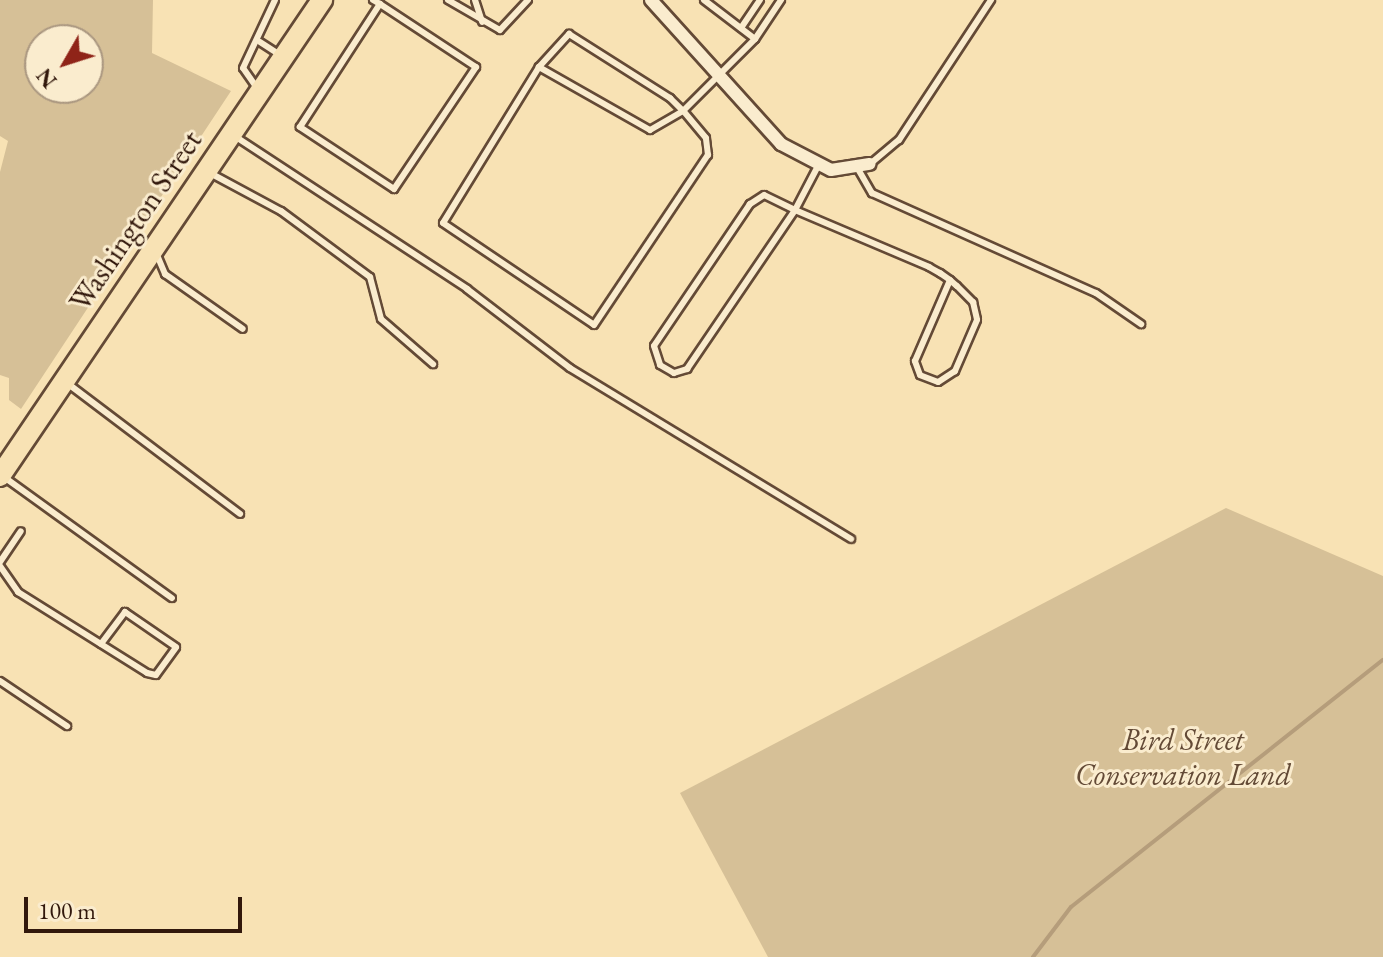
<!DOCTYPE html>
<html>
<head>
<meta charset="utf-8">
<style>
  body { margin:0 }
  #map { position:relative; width:1383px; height:957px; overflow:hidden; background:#f8e2b4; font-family:"EB Garamond",serif }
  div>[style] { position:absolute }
  .green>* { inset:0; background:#d6c097 }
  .stream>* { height:4px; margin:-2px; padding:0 2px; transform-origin:2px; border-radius:2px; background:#b59d7b }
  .roads { filter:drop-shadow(2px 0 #644a36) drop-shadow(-2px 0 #644a36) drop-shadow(0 2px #644a36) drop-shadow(0 -2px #644a36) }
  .lane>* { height:6px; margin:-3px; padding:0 3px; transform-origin:3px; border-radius:3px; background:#faecce }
  .street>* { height:12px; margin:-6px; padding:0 6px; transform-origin:6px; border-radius:6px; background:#faecce }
  .primary>* { height:20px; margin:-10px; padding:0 10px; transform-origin:10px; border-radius:10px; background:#f8e2b4 }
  span { translate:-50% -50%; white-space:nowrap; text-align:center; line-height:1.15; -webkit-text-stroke:6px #faecce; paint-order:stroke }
  .street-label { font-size:30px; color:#32180c }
  .park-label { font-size:30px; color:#634a36; font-style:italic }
  .north { position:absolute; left:24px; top:24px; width:80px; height:80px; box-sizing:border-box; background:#faecce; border:2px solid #aa9780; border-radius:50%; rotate:231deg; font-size:22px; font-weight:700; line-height:32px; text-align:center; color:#32180c }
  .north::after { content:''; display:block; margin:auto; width:28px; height:36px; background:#8f2418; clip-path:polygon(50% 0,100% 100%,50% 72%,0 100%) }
  .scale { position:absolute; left:24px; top:897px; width:218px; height:36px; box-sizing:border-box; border:4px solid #32180c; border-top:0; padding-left:10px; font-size:24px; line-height:28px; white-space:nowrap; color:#32180c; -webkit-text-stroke:6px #faecce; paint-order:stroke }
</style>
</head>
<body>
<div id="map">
  <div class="green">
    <i style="clip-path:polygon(evenodd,0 0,153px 0,152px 53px,231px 91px,21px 409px,9px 400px,9px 378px,0 375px,0 172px,8px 141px,0 136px,0 0,88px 40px,88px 88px,40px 88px,40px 40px,88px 40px)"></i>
    <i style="clip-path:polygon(1226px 508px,1383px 576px,1383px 957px,768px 957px,680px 793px)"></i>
  </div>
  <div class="stream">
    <i style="left:1033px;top:957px;width:63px;rotate:-52.8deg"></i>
    <i style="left:1071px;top:907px;width:398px;rotate:-38.4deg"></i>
  </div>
  <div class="roads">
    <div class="lane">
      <i style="left:373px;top:0;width:8px;rotate:30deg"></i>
      <i style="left:380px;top:4px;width:115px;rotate:33.3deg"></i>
      <i style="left:476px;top:67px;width:147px;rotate:123.9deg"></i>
      <i style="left:394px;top:189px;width:113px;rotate:-146.6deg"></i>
      <i style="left:300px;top:127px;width:147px;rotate:-57deg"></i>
      <i style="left:448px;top:0;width:60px;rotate:30deg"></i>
      <i style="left:500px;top:30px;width:41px;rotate:-47deg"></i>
      <i style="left:475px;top:0;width:23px;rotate:72deg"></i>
      <i style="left:704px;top:0;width:64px;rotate:37.4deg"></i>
      <i style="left:755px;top:39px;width:47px;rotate:-56.3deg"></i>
      <i style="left:741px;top:28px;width:34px;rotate:-56deg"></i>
      <i style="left:569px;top:34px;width:120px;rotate:32.4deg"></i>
      <i style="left:670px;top:98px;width:18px;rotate:45deg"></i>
      <i style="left:683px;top:111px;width:38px;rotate:150deg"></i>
      <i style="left:650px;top:130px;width:128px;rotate:-150.4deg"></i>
      <i style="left:539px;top:67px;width:45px;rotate:-47.7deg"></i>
      <i style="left:260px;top:42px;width:24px;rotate:33deg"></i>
      <i style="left:539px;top:67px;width:183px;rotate:121.6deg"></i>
      <i style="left:443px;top:223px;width:182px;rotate:34deg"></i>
      <i style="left:594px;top:325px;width:205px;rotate:-56.2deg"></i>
      <i style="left:708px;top:155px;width:17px;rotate:-97deg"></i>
      <i style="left:706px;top:138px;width:35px;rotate:-130deg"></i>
      <i style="left:683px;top:111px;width:102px;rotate:-45deg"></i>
      <i style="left:257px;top:88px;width:24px;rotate:-125deg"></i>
      <i style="left:243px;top:68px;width:75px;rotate:-64.8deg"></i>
      <i style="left:236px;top:137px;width:277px;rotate:33.3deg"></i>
      <i style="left:467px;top:289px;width:130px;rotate:37.5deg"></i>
      <i style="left:570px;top:368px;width:329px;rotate:31.3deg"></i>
      <i style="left:870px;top:164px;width:38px;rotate:-40deg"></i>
      <i style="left:899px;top:140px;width:168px;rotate:-56.7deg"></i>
      <i style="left:818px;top:166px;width:50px;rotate:117.6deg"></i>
      <i style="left:795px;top:210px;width:34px;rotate:-154deg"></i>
      <i style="left:764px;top:195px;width:17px;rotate:147deg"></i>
      <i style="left:750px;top:204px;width:171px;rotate:124.1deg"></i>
      <i style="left:654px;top:346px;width:20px;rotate:72deg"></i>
      <i style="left:660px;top:365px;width:16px;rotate:30deg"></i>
      <i style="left:674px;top:373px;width:14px;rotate:-17deg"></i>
      <i style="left:687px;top:369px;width:192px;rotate:-55.8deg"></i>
      <i style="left:795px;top:210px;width:146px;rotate:23deg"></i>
      <i style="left:929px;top:267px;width:13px;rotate:29deg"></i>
      <i style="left:940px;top:273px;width:12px;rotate:35deg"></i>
      <i style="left:950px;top:280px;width:9px;rotate:41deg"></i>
      <i style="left:957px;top:286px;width:23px;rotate:45deg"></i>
      <i style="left:973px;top:302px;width:18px;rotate:77deg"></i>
      <i style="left:977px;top:320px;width:56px;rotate:113.3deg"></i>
      <i style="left:955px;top:371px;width:20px;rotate:147deg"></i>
      <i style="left:938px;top:382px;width:19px;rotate:-159deg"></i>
      <i style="left:920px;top:375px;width:15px;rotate:-110deg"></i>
      <i style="left:915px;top:361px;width:88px;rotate:-66.6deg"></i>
      <i style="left:858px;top:169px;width:28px;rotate:60deg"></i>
      <i style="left:872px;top:193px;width:245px;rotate:24.1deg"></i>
      <i style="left:1096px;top:293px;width:55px;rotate:34.6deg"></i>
      <i style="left:210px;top:173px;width:81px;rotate:28.2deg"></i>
      <i style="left:281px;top:211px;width:111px;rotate:36.6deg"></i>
      <i style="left:370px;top:277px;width:43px;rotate:75.3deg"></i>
      <i style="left:381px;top:319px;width:69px;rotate:40.9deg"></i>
      <i style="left:157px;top:255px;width:21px;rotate:67deg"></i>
      <i style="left:165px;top:274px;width:95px;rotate:35.2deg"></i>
      <i style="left:67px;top:383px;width:217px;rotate:37.1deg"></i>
      <i style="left:4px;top:477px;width:207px;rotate:35.8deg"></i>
      <i style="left:0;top:562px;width:37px;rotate:-56deg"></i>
      <i style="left:0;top:566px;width:32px;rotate:55deg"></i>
      <i style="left:18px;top:592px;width:152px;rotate:32.1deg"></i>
      <i style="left:147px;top:673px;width:9px;rotate:13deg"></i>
      <i style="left:156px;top:675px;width:34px;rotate:-54deg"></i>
      <i style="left:176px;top:647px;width:62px;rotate:-145.5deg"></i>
      <i style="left:125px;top:612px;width:40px;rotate:127deg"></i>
      <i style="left:0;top:681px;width:81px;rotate:33.9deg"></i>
    </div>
    <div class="street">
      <i style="left:651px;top:0;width:194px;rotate:47.9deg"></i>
      <i style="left:781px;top:144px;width:56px;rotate:27.5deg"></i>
      <i style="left:831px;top:170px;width:39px;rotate:-9deg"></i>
    </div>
    <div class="primary">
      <i style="left:0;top:476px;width:575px;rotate:-55.92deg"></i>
    </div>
  </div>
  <div class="street-label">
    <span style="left:136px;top:221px;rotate:-56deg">Washington Street</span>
  </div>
  <div class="park-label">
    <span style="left:1183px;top:757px">Bird Street<br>Conservation Land</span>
  </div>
  <div class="north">N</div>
  <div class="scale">100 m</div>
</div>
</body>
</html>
